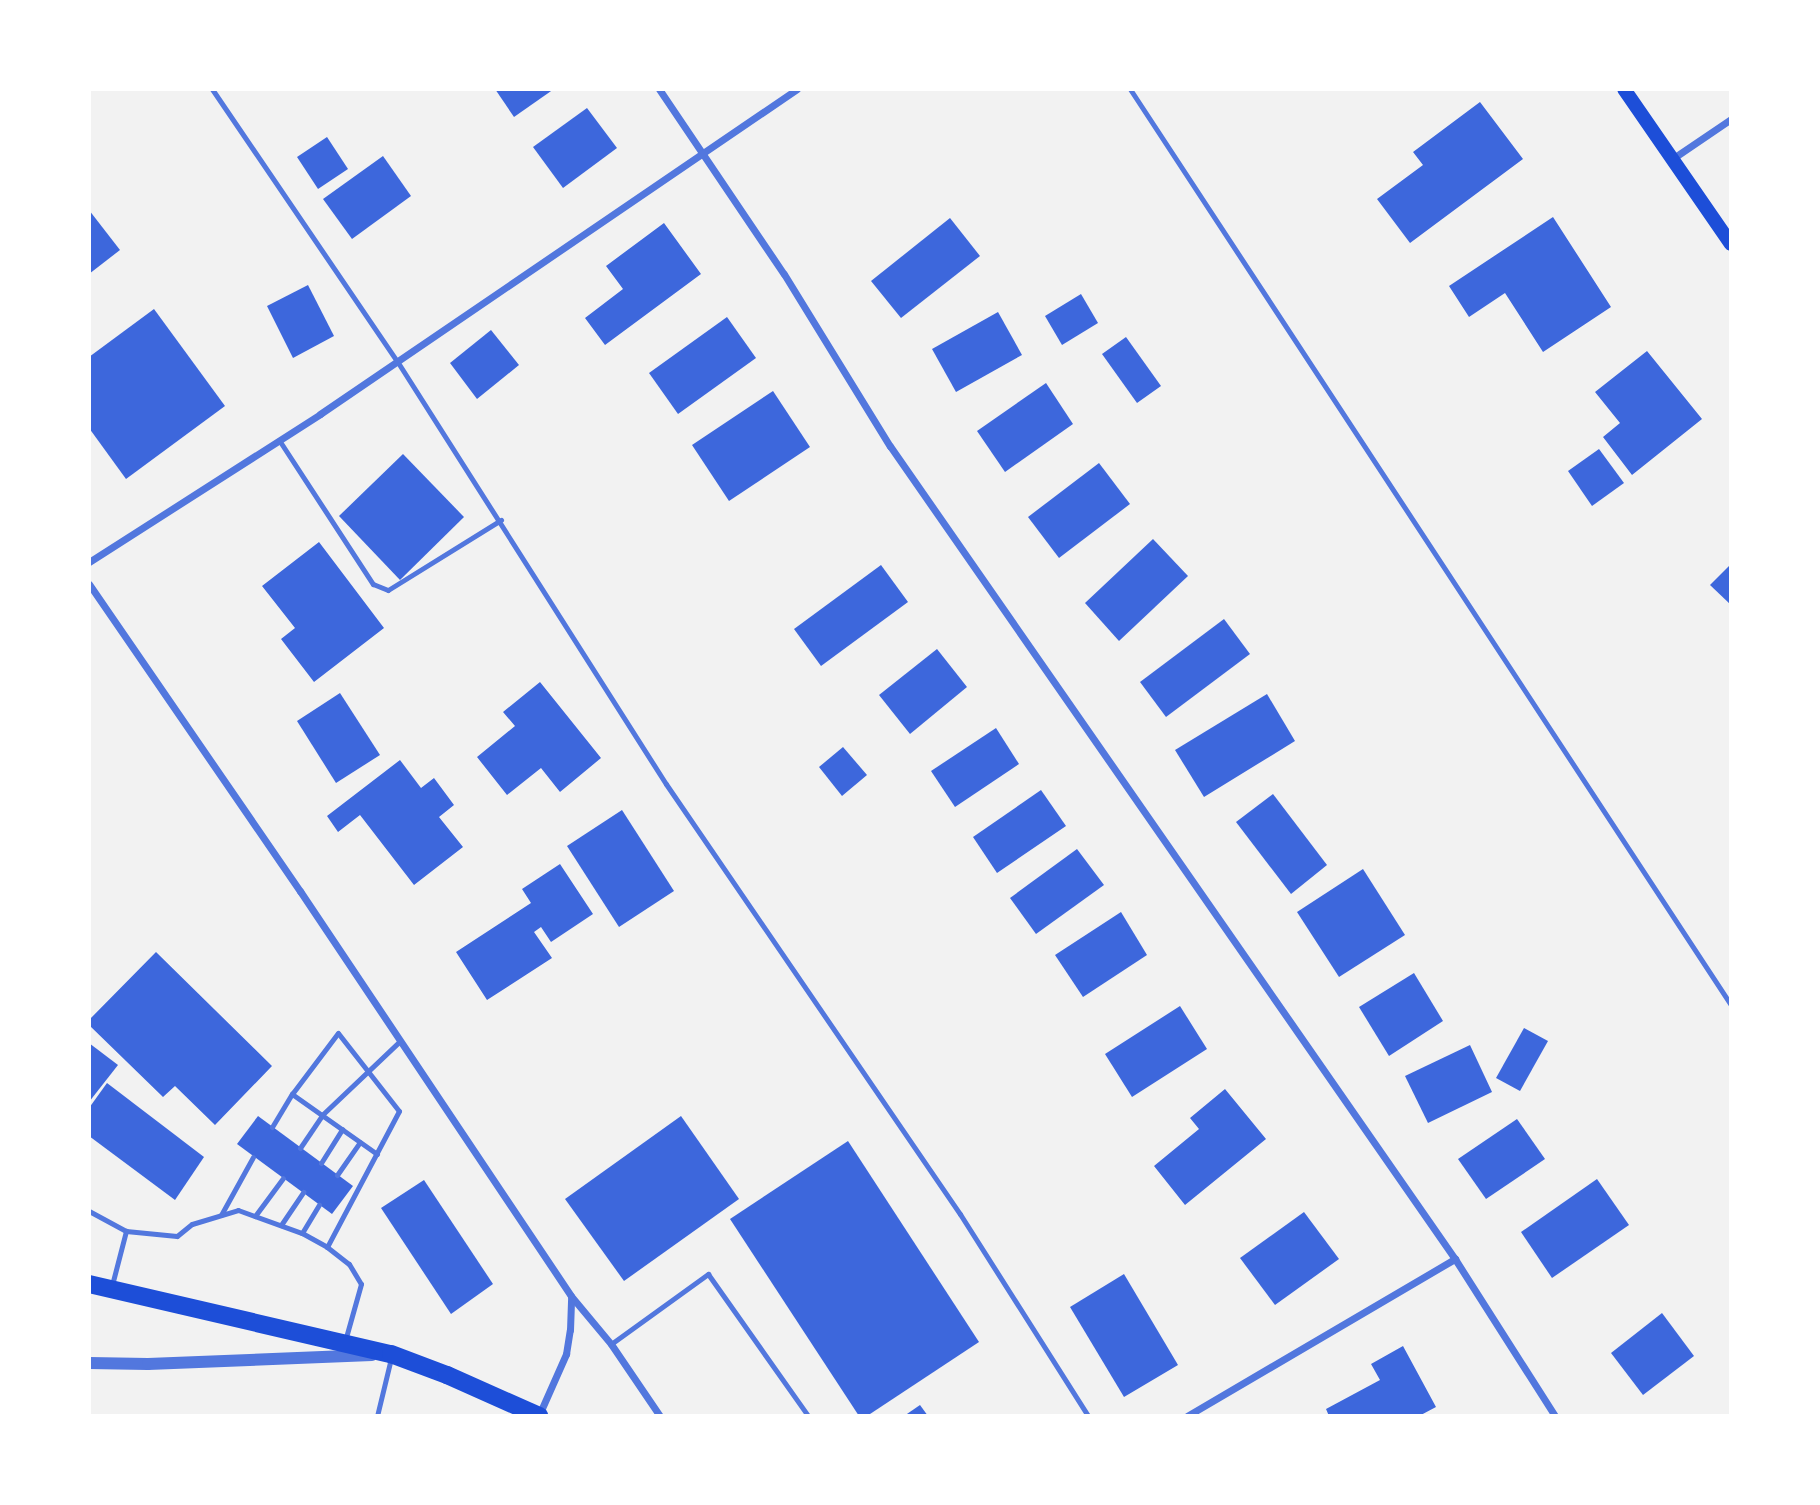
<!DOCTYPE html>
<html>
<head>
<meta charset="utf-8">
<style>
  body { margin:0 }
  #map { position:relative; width:1820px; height:1505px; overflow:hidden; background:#f2f2f2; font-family:Mulish,sans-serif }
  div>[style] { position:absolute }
  .building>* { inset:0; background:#3d67dc }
  .service>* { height:5px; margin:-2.5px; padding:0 2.5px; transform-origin:2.5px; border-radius:2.5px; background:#5277de }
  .minor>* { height:7px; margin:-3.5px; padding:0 3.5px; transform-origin:3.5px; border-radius:3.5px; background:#5277de }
  .tertiary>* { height:12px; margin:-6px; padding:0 6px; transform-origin:6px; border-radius:6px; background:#5277de }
  .secondary>* { height:14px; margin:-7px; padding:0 7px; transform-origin:7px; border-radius:7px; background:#1d4ed8 }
  .primary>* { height:18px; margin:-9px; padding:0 9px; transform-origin:9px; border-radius:9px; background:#1d4ed8 }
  span { translate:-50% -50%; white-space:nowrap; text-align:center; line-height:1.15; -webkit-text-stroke:7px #fff; paint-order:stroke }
  .frame { position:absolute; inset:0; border:91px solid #fff; pointer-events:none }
</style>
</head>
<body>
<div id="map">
  <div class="building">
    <i style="clip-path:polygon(495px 89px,554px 89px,514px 117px)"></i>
    <i style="clip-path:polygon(1480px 102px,1523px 159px,1410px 243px,1377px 199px,1423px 165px,1413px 152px)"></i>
    <i style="clip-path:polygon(587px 108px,617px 148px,563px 188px,533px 147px)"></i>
    <i style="clip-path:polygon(327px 137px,348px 169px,318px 189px,297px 157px)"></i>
    <i style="clip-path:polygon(383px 156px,411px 196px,352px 239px,323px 199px)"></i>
    <i style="clip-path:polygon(89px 210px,120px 250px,89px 274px)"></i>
    <i style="clip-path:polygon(1553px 217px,1611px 307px,1543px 352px,1505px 293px,1469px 317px,1449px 286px)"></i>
    <i style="clip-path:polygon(950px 218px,980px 256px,901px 318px,871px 281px)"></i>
    <i style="clip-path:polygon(664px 223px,701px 274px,605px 345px,585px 318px,623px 289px,606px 266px)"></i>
    <i style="clip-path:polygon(308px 285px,334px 336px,293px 358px,267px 306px)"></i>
    <i style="clip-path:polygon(1081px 294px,1098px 323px,1062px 345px,1045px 316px)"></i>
    <i style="clip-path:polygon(154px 309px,225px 406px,126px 479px,89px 428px,89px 357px)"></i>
    <i style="clip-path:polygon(998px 312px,1022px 355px,956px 392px,932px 349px)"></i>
    <i style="clip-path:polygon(727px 317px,756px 358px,678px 414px,649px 373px)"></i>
    <i style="clip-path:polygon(491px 330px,519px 365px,477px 399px,450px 363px)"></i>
    <i style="clip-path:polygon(1126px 337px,1161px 386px,1137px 403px,1102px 354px)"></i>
    <i style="clip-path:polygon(1647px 351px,1702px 419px,1632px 475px,1603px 437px,1620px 423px,1595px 392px)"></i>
    <i style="clip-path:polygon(1046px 383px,1073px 424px,1005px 472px,977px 431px)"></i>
    <i style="clip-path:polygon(773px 391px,810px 447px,729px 501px,692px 445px)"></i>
    <i style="clip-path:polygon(1599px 449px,1624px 483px,1592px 506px,1568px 471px)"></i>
    <i style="clip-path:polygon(403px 454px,464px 517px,400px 580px,339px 516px)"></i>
    <i style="clip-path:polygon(1099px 463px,1130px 504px,1059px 558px,1028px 517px)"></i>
    <i style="clip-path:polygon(1153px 539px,1188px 576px,1119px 641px,1085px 603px)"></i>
    <i style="clip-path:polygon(319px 542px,384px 628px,314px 682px,281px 639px,295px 628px,262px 586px)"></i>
    <i style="clip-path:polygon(1731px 564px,1731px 605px,1710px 585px)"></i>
    <i style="clip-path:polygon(881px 565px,908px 602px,821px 666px,794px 629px)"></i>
    <i style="clip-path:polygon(1224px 619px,1250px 654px,1166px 717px,1140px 682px)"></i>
    <i style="clip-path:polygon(937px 649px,967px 687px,910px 734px,879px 695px)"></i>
    <i style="clip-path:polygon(540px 682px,601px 758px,560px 792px,541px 768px,507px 795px,477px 757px,515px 726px,503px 712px)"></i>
    <i style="clip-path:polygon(340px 693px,380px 755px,336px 783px,297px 721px)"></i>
    <i style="clip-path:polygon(1267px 694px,1295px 741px,1204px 797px,1175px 750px)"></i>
    <i style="clip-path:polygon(996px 728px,1019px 764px,955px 807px,931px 771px)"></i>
    <i style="clip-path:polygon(843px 747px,867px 775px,842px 796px,819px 767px)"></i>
    <i style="clip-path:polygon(400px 760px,421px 788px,434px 778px,454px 805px,439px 817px,463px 847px,414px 885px,360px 815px,338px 832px,327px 816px)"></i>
    <i style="clip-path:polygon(1041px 790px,1066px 826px,997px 873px,973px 837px)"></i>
    <i style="clip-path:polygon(1273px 794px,1327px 865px,1291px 894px,1236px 822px)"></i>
    <i style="clip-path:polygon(622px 810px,674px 891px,619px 927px,567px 846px)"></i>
    <i style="clip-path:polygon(1077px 849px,1104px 885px,1036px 934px,1010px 898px)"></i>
    <i style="clip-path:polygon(560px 864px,593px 914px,551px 942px,541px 927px,534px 932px,552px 958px,487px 1000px,456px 952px,531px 903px,522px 889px)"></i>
    <i style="clip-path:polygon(1363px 869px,1405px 935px,1339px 977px,1297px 912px)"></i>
    <i style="clip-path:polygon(1121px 912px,1147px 955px,1083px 997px,1055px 955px)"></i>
    <i style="clip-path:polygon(156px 952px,272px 1066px,215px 1125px,175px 1086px,163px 1097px,89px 1025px,89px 1020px)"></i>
    <i style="clip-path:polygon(1414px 973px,1443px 1021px,1389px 1056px,1359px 1007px)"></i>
    <i style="clip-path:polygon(1180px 1006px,1207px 1049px,1132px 1097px,1105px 1054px)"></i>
    <i style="clip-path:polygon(1524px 1028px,1548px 1041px,1520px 1091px,1496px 1078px)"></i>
    <i style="clip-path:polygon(89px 1043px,118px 1065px,89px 1102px)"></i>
    <i style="clip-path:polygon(1470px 1045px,1492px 1092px,1428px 1123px,1405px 1076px)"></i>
    <i style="clip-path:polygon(107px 1083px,204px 1157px,175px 1200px,89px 1136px,89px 1108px)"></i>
    <i style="clip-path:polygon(1225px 1089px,1266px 1139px,1185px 1205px,1154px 1166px,1199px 1129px,1190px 1118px)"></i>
    <i style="clip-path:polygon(258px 1116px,353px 1186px,332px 1214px,237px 1144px)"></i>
    <i style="clip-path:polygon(681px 1116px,739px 1199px,624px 1281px,565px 1199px)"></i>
    <i style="clip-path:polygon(1517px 1119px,1545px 1159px,1486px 1199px,1458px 1159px)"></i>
    <i style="clip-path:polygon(848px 1141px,979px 1342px,867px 1416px,859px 1416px,730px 1219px)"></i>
    <i style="clip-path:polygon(1597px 1179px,1629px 1225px,1552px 1278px,1521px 1232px)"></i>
    <i style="clip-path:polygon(424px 1180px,493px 1284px,451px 1314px,381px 1208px)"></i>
    <i style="clip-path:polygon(1304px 1212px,1339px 1259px,1275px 1305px,1240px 1258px)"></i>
    <i style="clip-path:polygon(1124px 1274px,1178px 1365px,1124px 1397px,1070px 1307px)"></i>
    <i style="clip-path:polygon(1662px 1313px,1694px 1356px,1643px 1395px,1611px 1353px)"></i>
    <i style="clip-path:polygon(1403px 1346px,1436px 1407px,1419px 1416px,1329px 1416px,1326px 1409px,1380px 1380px,1371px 1364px)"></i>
    <i style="clip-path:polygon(920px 1405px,928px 1416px,904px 1416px)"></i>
  </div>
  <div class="service">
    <i style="left:212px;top:89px;width:329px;rotate:55.8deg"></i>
    <i style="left:397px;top:361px;width:501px;rotate:57.55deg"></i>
    <i style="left:666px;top:784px;width:521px;rotate:55.64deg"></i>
    <i style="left:960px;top:1214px;width:239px;rotate:57.6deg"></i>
    <i style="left:1130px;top:89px;width:1096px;rotate:56.73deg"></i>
    <i style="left:279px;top:440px;width:172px;rotate:56.9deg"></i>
    <i style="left:373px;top:584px;width:16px;rotate:22deg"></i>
    <i style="left:388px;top:590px;width:133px;rotate:-31.8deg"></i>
    <i style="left:292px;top:1094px;width:104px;rotate:35.2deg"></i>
    <i style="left:272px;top:1127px;width:39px;rotate:-59deg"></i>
    <i style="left:292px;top:1094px;width:76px;rotate:-53deg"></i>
    <i style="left:338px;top:1033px;width:99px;rotate:52deg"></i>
    <i style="left:399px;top:1111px;width:154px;rotate:117.9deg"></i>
    <i style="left:300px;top:1148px;width:40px;rotate:-56deg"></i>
    <i style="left:322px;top:1115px;width:108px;rotate:-43.5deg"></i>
    <i style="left:321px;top:1163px;width:40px;rotate:-58deg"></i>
    <i style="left:337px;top:1175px;width:40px;rotate:-55.1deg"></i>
    <i style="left:89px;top:1211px;width:42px;rotate:28.4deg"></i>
    <i style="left:126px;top:1231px;width:51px;rotate:5.6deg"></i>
    <i style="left:177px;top:1236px;width:19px;rotate:-39deg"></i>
    <i style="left:192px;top:1224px;width:48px;rotate:-16.9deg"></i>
    <i style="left:238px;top:1210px;width:68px;rotate:19.8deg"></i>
    <i style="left:302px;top:1233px;width:29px;rotate:29deg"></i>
    <i style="left:327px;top:1247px;width:28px;rotate:38deg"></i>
    <i style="left:349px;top:1264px;width:23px;rotate:59deg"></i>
    <i style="left:361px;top:1284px;width:59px;rotate:105.7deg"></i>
    <i style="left:221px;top:1215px;width:66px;rotate:-61.1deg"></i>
    <i style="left:255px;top:1216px;width:47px;rotate:-53.6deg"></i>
    <i style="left:281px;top:1225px;width:40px;rotate:-56deg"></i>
    <i style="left:302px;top:1233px;width:33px;rotate:-59deg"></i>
    <i style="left:112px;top:1285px;width:56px;rotate:-75.5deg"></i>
    <i style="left:611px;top:1344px;width:120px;rotate:-35.8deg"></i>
    <i style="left:708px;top:1274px;width:174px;rotate:54.8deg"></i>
    <i style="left:377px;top:1416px;width:60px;rotate:-76.4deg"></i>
  </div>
  <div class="minor">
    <i style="left:659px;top:89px;width:223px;rotate:56deg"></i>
    <i style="left:784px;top:274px;width:202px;rotate:58.4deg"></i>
    <i style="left:890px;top:446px;width:990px;rotate:55.2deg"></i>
    <i style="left:1455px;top:1259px;width:186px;rotate:57.5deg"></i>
    <i style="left:1672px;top:159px;width:71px;rotate:-34.1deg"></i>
    <i style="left:89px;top:562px;width:274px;rotate:-32.6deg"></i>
    <i style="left:320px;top:414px;width:577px;rotate:-34.27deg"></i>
    <i style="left:89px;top:584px;width:373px;rotate:55.5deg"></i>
    <i style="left:300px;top:891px;width:487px;rotate:56.2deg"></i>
    <i style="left:571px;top:1296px;width:62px;rotate:50.2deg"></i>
    <i style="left:611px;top:1344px;width:87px;rotate:55.8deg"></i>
    <i style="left:539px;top:1415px;width:67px;rotate:-66.1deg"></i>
    <i style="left:566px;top:1354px;width:24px;rotate:-81deg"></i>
    <i style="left:570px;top:1330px;width:33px;rotate:-88deg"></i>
    <i style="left:1187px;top:1416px;width:311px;rotate:-30.4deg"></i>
  </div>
  <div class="tertiary">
    <i style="left:89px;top:1363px;width:59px;rotate:1deg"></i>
    <i style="left:148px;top:1364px;width:224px;rotate:-2.3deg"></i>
  </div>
  <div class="secondary">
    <i style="left:1624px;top:89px;width:188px;rotate:55.4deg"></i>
  </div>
  <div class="primary">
    <i style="left:89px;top:1284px;width:310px;rotate:13.1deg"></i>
    <i style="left:391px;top:1354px;width:60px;rotate:20.6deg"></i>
    <i style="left:447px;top:1375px;width:101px;rotate:24deg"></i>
  </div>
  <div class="frame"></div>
</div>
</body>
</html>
